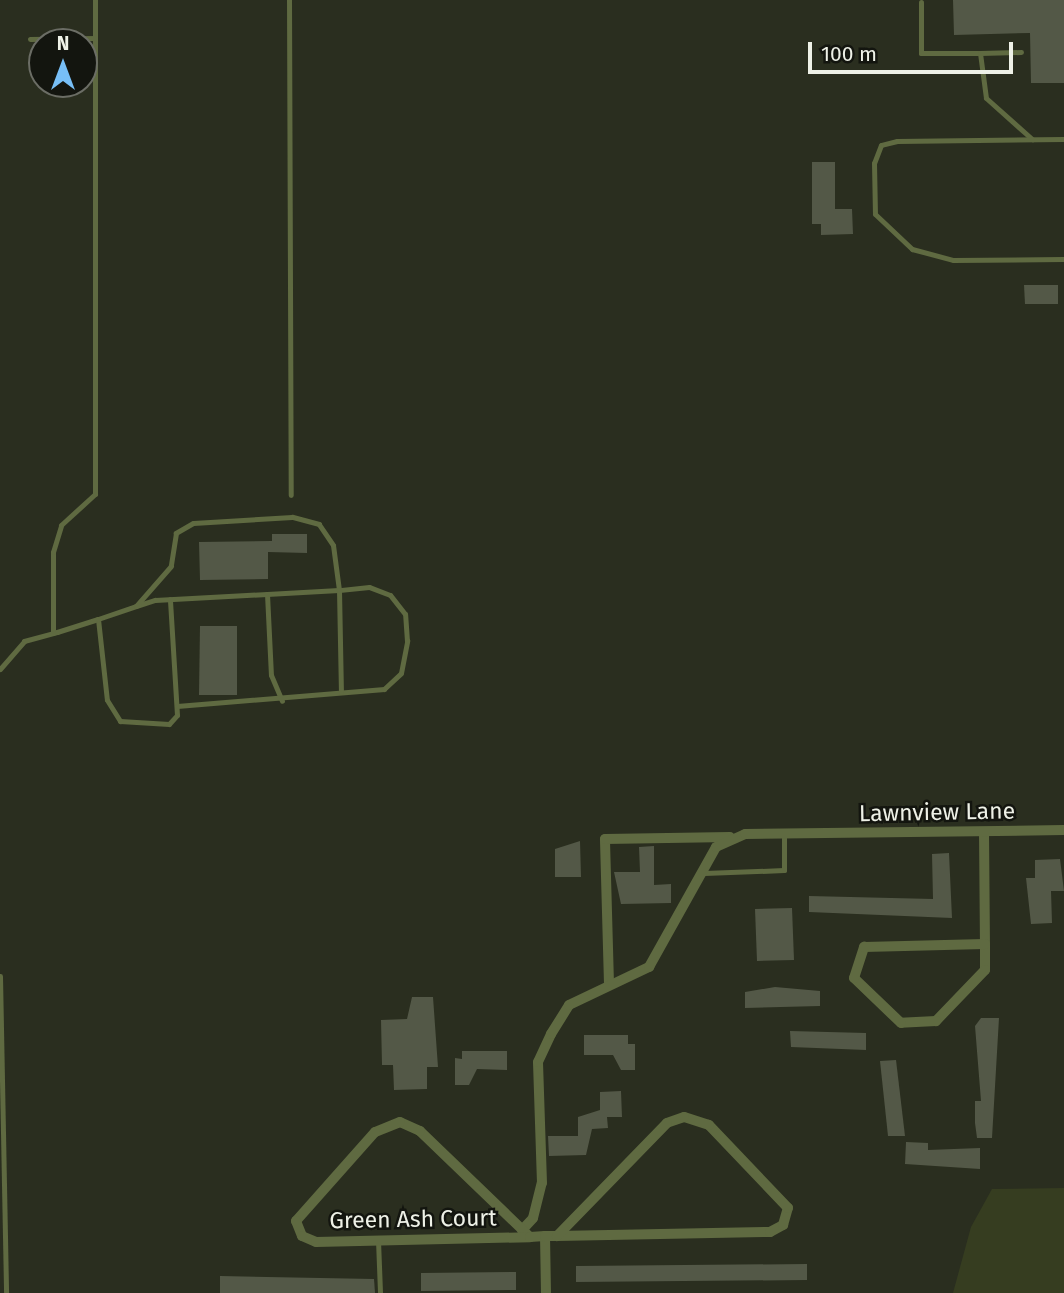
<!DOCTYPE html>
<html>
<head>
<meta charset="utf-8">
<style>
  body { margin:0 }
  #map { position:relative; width:1064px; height:1293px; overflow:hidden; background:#2a2e1f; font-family:"Fira Sans",sans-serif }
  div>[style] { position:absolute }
  .green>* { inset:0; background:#363d20 }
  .building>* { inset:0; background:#535847 }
  .service>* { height:5px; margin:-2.5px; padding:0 2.5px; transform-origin:2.5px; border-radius:2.5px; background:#5f6a41 }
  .minor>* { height:10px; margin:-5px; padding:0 5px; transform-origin:5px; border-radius:5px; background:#5f6a41 }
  span { translate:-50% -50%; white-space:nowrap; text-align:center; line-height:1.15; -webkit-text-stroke:5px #13150f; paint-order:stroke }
  .street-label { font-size:23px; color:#eef1e7 }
  .north { position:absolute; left:28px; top:28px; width:70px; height:70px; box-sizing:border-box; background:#13150f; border:2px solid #6b6d65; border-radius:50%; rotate:0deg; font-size:19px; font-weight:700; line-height:28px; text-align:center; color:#eef1e7 }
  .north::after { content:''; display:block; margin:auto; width:24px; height:32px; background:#77bff7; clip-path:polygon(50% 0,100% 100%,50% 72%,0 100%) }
  .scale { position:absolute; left:808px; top:42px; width:205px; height:32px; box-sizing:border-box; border:4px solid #eef1e7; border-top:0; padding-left:9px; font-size:21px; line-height:24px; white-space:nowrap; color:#eef1e7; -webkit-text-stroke:5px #13150f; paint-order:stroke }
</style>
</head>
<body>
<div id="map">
  <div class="green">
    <i style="clip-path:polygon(1064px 1188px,1064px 1293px,953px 1293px,971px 1227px,992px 1189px)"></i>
  </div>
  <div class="building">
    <i style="clip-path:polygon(953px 0,1064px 0,1064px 83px,1031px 83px,1030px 33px,954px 35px)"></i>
    <i style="clip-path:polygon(812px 162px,835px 162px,835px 209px,852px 209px,853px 234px,821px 235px,821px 224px,812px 224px)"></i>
    <i style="clip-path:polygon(1024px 285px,1058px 285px,1058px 304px,1025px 304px)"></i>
    <i style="clip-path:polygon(272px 534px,307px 534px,307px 553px,268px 552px,268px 579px,200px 580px,199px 542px,272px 541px)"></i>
    <i style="clip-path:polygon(200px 626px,237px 626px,237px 695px,199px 695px)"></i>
    <i style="clip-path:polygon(580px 841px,581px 877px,555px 877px,555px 849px)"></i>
    <i style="clip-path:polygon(654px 846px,654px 885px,671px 884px,671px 903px,621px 904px,614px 872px,640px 872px,639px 847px)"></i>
    <i style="clip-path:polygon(949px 853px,952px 918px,809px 912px,809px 896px,933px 899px,932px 854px)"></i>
    <i style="clip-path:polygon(1060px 859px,1064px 891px,1051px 891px,1052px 923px,1031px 924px,1026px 878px,1035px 878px,1035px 860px)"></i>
    <i style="clip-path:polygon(792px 908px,794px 960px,757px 961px,755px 909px)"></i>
    <i style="clip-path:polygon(775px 987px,820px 991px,820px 1006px,745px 1008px,745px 992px)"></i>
    <i style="clip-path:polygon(412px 997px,433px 997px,438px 1067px,427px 1067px,427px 1089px,394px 1090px,393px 1065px,382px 1065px,381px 1020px,407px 1019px)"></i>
    <i style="clip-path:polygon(981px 1018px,999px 1018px,992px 1138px,977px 1138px,975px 1123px,975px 1101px,981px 1101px,975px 1026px)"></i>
    <i style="clip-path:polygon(790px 1031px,866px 1033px,866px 1050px,791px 1047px)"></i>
    <i style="clip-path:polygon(584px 1035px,628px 1035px,628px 1044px,635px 1044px,635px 1070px,621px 1070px,613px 1055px,584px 1055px)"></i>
    <i style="clip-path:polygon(462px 1051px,507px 1051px,507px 1070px,477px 1069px,469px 1085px,455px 1085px,455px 1058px,462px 1059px)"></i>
    <i style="clip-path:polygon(896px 1060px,905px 1136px,888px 1136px,880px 1061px)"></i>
    <i style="clip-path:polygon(621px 1091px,622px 1117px,607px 1117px,608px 1128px,592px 1129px,586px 1155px,549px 1156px,548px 1136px,578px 1136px,578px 1117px,600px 1110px,600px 1092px)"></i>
    <i style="clip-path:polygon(906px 1142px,928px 1143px,928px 1150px,980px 1148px,980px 1169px,905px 1164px)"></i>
    <i style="clip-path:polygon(807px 1264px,807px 1280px,576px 1282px,576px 1266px)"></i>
    <i style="clip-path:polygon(516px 1272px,516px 1290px,421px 1291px,421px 1273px)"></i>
    <i style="clip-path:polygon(220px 1276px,374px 1279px,375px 1293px,220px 1293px)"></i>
  </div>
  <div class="service">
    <i style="left:289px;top:0;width:495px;rotate:89.8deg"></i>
    <i style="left:921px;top:2px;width:51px;rotate:90deg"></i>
    <i style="left:921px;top:53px;width:59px"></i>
    <i style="left:980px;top:53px;width:45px;rotate:82.4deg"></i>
    <i style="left:986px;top:98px;width:62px;rotate:41.7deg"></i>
    <i style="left:30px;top:39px;width:65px;rotate:-0.9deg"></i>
    <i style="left:980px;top:53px;width:41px;rotate:-1.4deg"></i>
    <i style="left:1064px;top:139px;width:167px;rotate:179.3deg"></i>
    <i style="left:897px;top:141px;width:16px;rotate:166deg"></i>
    <i style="left:881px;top:145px;width:19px;rotate:111deg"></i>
    <i style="left:874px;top:163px;width:51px;rotate:88.9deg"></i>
    <i style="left:875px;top:214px;width:51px;rotate:43.4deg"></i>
    <i style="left:912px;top:249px;width:42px;rotate:15deg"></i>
    <i style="left:953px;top:260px;width:111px;rotate:-0.5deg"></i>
    <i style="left:267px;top:594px;width:81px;rotate:87.2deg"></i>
    <i style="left:271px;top:675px;width:28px;rotate:67deg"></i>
    <i style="left:98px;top:619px;width:81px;rotate:83.7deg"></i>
    <i style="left:107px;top:700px;width:25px;rotate:58deg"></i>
    <i style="left:120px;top:721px;width:49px;rotate:3.5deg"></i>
    <i style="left:169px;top:724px;width:12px;rotate:-48deg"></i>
    <i style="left:177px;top:715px;width:116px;rotate:-93.5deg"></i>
    <i style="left:53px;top:633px;width:81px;rotate:-90deg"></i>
    <i style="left:53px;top:552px;width:28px;rotate:-73deg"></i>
    <i style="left:61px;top:525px;width:46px;rotate:-42.4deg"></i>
    <i style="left:95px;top:494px;width:494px;rotate:-90deg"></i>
    <i style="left:0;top:669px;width:37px;rotate:-49deg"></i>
    <i style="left:24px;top:641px;width:34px;rotate:-15deg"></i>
    <i style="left:57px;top:632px;width:43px;rotate:-17.6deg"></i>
    <i style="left:98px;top:619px;width:40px;rotate:-18.9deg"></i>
    <i style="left:136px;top:606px;width:20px;rotate:-18deg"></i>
    <i style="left:155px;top:600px;width:184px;rotate:-3.1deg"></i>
    <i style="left:339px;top:590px;width:45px;rotate:-97.6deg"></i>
    <i style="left:333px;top:545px;width:25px;rotate:-124deg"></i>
    <i style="left:319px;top:524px;width:28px;rotate:-165deg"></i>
    <i style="left:292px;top:517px;width:99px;rotate:176.5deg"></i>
    <i style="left:193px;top:523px;width:20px;rotate:150deg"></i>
    <i style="left:176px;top:533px;width:33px;rotate:99deg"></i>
    <i style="left:171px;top:566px;width:53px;rotate:131.2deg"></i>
    <i style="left:177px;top:706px;width:208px;rotate:-4.7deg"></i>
    <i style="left:384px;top:689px;width:23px;rotate:-43deg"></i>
    <i style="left:401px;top:673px;width:33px;rotate:-79deg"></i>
    <i style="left:407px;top:641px;width:27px;rotate:-94deg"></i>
    <i style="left:405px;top:614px;width:24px;rotate:-128deg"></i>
    <i style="left:390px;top:595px;width:22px;rotate:-159deg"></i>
    <i style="left:369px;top:587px;width:30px;rotate:174deg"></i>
    <i style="left:339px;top:590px;width:102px;rotate:88.9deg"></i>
    <i style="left:704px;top:873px;width:80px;rotate:-2.1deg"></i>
    <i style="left:784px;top:870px;width:36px;rotate:-90deg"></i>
    <i style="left:0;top:976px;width:317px;rotate:88.9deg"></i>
    <i style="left:378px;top:1240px;width:53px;rotate:87.8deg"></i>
  </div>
  <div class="minor">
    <i style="left:984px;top:832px;width:112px;rotate:89.5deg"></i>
    <i style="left:985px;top:944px;width:26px;rotate:90deg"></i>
    <i style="left:985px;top:970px;width:71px;rotate:133.9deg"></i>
    <i style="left:936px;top:1021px;width:35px;rotate:177deg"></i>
    <i style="left:901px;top:1023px;width:65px;rotate:-136.2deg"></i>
    <i style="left:854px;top:978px;width:33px;rotate:-72deg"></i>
    <i style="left:864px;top:947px;width:121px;rotate:-1.4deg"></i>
    <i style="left:609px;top:984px;width:145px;rotate:-91.6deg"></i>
    <i style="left:605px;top:839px;width:125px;rotate:-0.9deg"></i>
    <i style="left:522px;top:1230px;width:16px;rotate:-47deg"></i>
    <i style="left:533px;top:1218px;width:36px;rotate:-76deg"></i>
    <i style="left:542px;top:1183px;width:121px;rotate:-91.9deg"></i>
    <i style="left:538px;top:1062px;width:31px;rotate:-65deg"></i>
    <i style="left:551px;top:1034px;width:34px;rotate:-58deg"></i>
    <i style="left:569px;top:1005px;width:89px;rotate:-25.4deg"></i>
    <i style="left:649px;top:967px;width:137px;rotate:-60.8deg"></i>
    <i style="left:716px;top:847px;width:32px;rotate:-24deg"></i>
    <i style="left:745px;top:834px;width:319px;rotate:-0.7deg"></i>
    <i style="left:545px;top:1236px;width:57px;rotate:89deg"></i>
    <i style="left:530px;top:1237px;width:153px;rotate:-136.1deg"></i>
    <i style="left:420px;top:1131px;width:22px;rotate:-156deg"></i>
    <i style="left:400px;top:1122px;width:27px;rotate:158deg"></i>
    <i style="left:375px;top:1132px;width:119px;rotate:131.6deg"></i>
    <i style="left:296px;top:1221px;width:16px;rotate:68deg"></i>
    <i style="left:302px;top:1236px;width:15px;rotate:23deg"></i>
    <i style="left:316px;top:1242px;width:214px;rotate:-1.3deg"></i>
    <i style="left:530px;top:1237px;width:15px;rotate:-4deg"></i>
    <i style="left:545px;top:1236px;width:12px"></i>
    <i style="left:557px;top:1236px;width:213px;rotate:-1.1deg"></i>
    <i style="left:770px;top:1232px;width:15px;rotate:-28deg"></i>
    <i style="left:783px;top:1225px;width:18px;rotate:-74deg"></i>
    <i style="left:788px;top:1208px;width:115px;rotate:-133.6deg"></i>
    <i style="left:709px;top:1125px;width:26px;rotate:-162deg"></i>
    <i style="left:684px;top:1117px;width:18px;rotate:161deg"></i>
    <i style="left:667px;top:1123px;width:158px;rotate:134.2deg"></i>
  </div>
  <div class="street-label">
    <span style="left:937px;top:812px;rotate:-1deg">Lawnview Lane</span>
    <span style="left:413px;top:1219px;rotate:-1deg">Green Ash Court</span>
  </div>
  <div class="north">N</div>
  <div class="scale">100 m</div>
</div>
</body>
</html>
